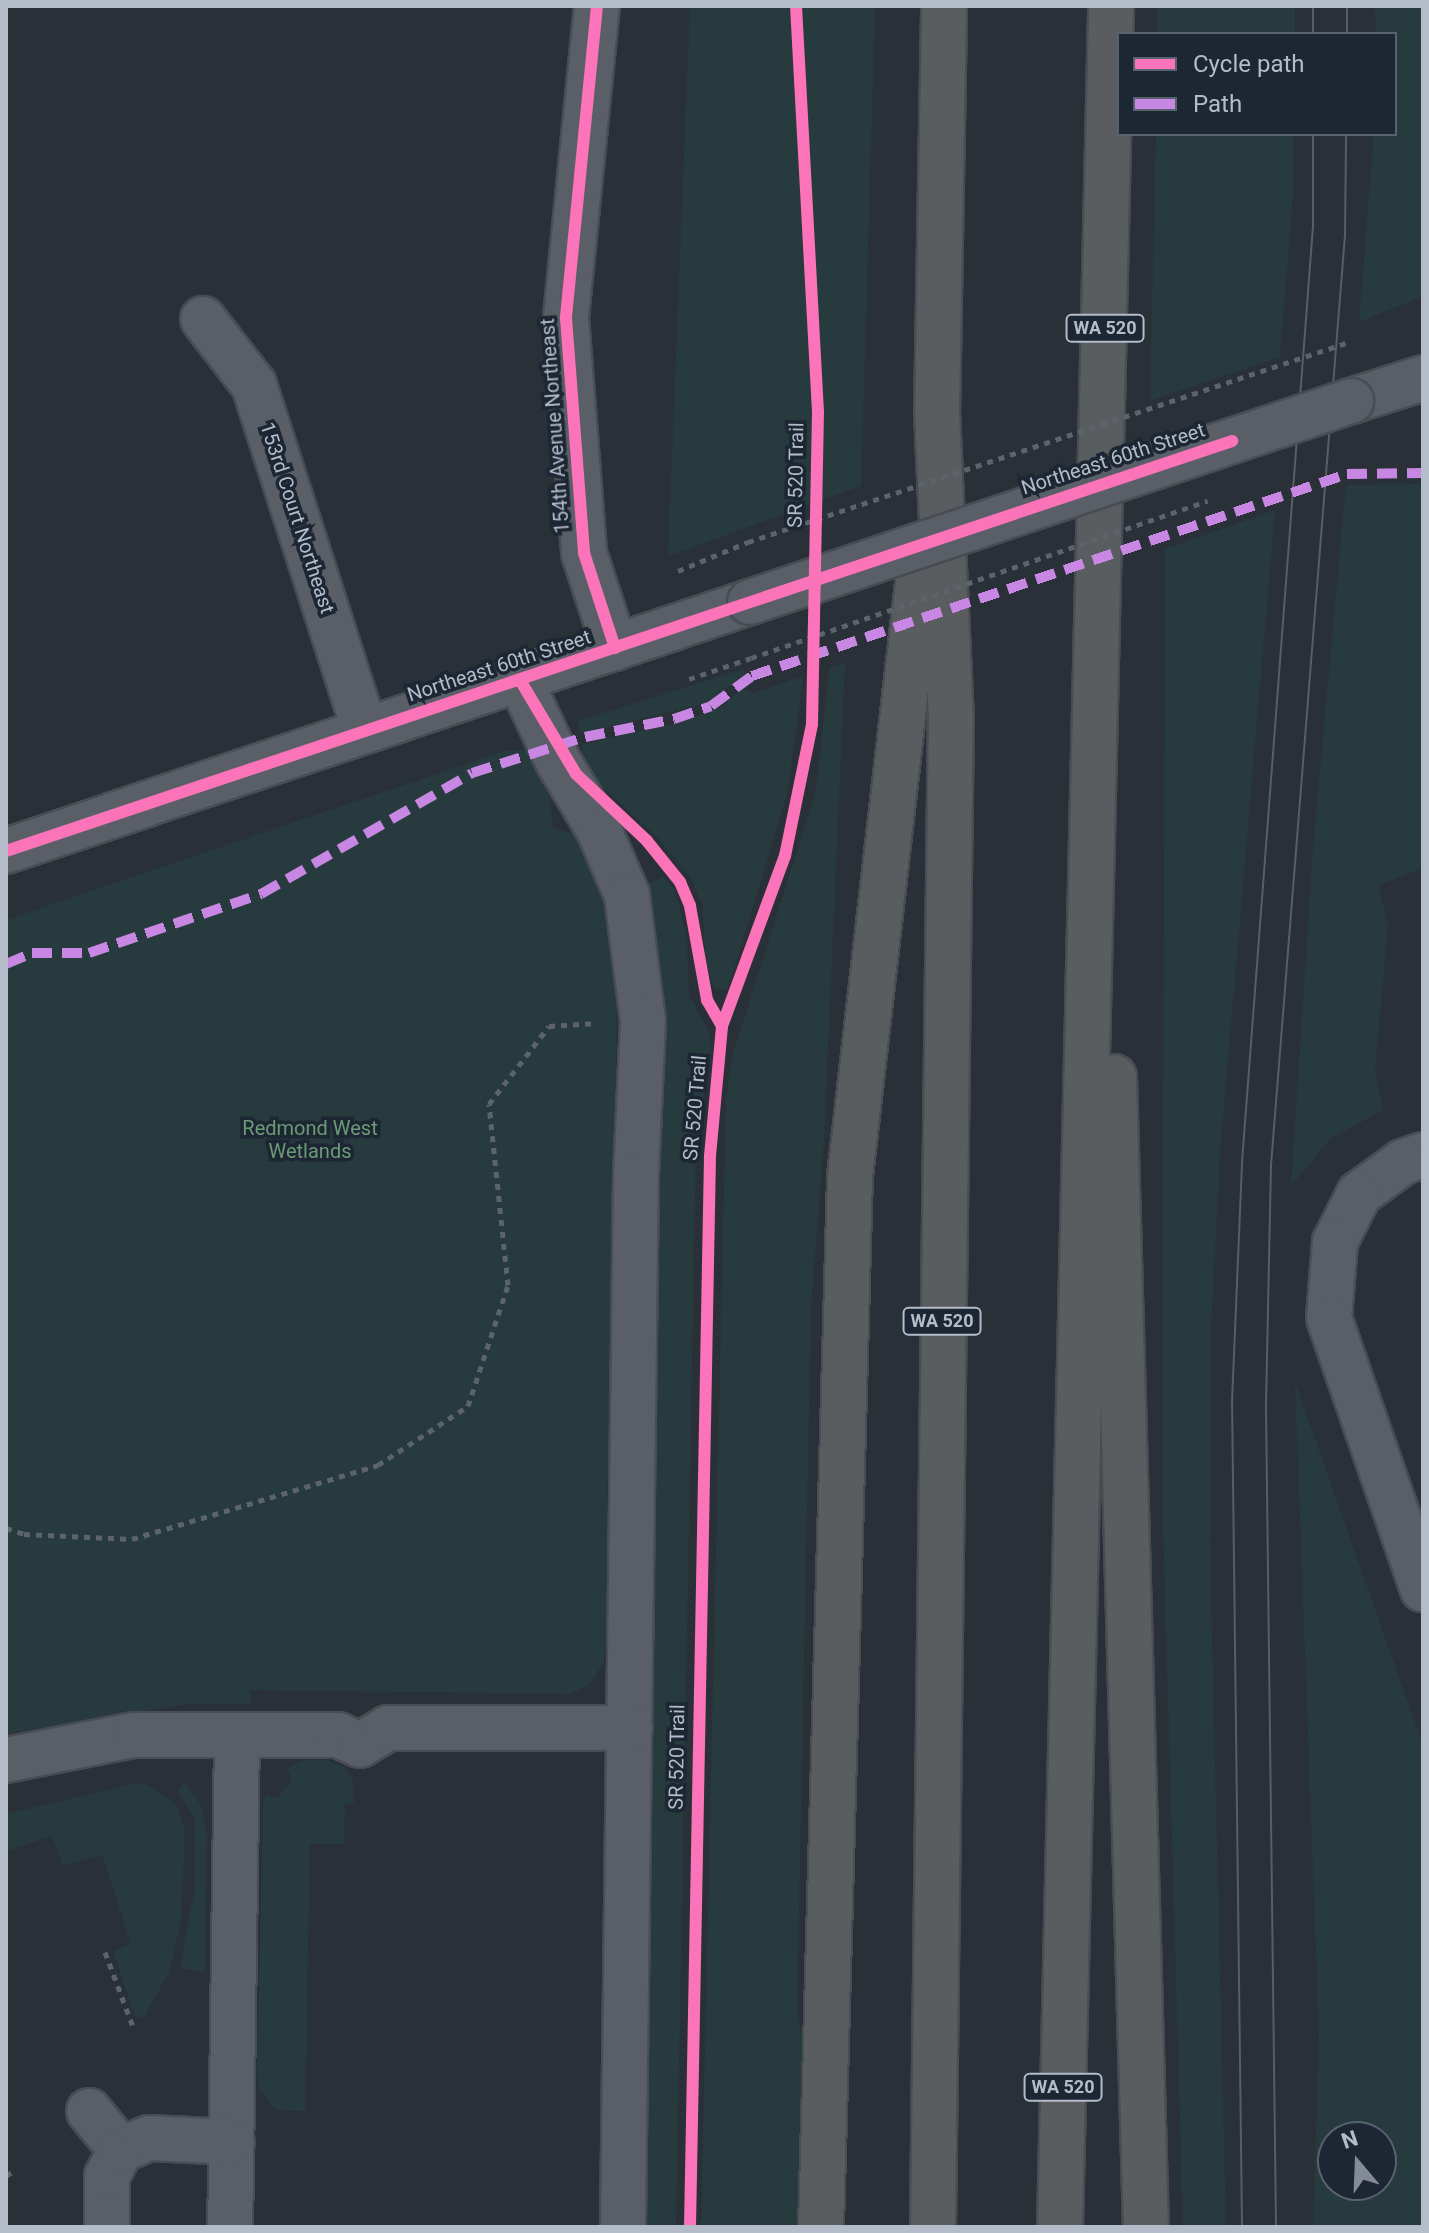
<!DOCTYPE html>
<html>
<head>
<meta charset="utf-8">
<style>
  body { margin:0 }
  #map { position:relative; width:1429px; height:2233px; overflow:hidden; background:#2a3038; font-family:Roboto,sans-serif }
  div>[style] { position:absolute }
  .green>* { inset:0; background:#273a3e }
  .path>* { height:5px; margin-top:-2.5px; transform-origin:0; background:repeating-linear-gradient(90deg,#5d636a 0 6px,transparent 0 12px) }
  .roads { filter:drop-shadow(2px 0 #484c53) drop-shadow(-2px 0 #484c53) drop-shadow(0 2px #484c53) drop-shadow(0 -2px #484c53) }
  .minor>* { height:44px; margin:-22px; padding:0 22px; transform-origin:22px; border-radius:22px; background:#5a5e66 }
  .highway>* { height:44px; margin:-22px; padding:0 22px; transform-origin:22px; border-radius:22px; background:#5a5d60 }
  .tram>* { height:2px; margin:-1px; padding:0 1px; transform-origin:1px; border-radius:1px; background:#595d64 }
  .path-bridge>* { height:5px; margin-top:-2.5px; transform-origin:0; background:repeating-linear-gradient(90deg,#5d636a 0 6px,transparent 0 12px) }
  .bridges { filter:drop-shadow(2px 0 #484c53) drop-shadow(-2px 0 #484c53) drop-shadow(0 2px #484c53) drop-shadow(0 -2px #484c53) }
  .minor-bridge>* { height:44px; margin:-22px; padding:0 22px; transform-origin:22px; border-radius:22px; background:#5a5e66 }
  .quiet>* { height:10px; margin-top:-5px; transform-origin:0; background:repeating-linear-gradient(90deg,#c787e3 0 20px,transparent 0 30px) }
  .cycleway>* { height:12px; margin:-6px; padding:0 6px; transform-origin:6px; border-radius:6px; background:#fb73b8 }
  span { translate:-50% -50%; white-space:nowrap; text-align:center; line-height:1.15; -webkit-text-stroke:7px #1d2633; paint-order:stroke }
  .shield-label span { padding:2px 6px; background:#1d2633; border:2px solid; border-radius:6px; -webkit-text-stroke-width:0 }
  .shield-label { font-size:18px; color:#b4bcc9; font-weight:700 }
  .street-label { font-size:20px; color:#b4bcc9 }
  .park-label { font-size:20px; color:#6b9a76 }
  .frame { position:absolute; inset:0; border:8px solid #b4bcc9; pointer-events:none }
  .legend { position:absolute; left:1117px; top:32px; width:280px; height:104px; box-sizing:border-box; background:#1d2633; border:2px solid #59626f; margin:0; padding:10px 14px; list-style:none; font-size:24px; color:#b4bcc9 }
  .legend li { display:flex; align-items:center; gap:16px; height:40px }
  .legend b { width:40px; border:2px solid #59626f }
  .north { position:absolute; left:1317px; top:2121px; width:80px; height:80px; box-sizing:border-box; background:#1d2633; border:2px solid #59626f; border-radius:50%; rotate:341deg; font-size:22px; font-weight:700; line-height:32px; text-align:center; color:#b4bcc9 }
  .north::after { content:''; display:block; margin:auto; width:28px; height:36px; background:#848b96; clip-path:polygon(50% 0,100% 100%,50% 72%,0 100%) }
</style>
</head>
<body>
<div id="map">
  <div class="green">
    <i style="clip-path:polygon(690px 6px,875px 6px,861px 486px,668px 556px)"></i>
    <i style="clip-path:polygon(1158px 6px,1295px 6px,1295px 34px,1158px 34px)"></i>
    <i style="clip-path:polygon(1375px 6px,1423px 6px,1423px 296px,1359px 322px,1374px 134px,1395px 134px,1395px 34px,1376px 34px)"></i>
    <i style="clip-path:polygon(1156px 134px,1293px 134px,1293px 195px,1280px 357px,1150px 401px)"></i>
    <i style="clip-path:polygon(1423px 484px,1423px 868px,1378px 885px,1388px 924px,1375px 1069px,1383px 1110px,1330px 1139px,1291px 1186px,1313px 849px,1346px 485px)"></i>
    <i style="clip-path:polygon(1275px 510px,1220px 1153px,1211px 1330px,1210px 1553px,1226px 2227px,1183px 2227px,1162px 1490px,1165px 549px)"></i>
    <i style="clip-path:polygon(845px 663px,824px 1138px,811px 1308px,797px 2013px,803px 2039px,803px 2227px,701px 2227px,726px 1097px,734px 1050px,816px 791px,829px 668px)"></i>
    <i style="clip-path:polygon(744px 669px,746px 675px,704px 704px,581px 733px,577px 721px)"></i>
    <i style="clip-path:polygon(803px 676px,788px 791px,728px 989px,714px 989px,706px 964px,702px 904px,691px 878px,660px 840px,587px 772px,580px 761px,583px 744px,678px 723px,721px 707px,743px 688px,753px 693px)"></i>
    <i style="clip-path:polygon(525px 750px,538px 755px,547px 773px,553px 828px,577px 834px,604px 889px,617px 1012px,607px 1512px,611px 1611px,604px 1662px,589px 1685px,569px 1694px,251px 1690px,250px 1704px,188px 1704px,6px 1734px,6px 920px,504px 751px)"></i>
    <i style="clip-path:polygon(663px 877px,676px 891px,687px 942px,689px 995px,709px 1032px,711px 1051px,696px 1146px,676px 2227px,631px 2227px,640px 887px)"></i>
    <i style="clip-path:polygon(evenodd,1295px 1382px,1423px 1745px,1423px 2227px,1313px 2227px,1319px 2035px,1295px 1382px,1333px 2137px,1381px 2137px,1381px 2185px,1333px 2185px,1333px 2137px)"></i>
    <i style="clip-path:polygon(305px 1760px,327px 1760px,344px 1767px,353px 1781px,354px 1803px,345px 1804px,344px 1844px,310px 1844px,305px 2111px,276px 2110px,260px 2090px,257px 2074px,263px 1806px,266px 1795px,278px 1798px,292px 1779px,287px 1768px)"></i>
    <i style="clip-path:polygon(185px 1782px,201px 1805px,207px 1834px,205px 1972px,180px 1968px,195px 1887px,195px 1818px,178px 1791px)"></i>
    <i style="clip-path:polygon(133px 1784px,147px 1785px,175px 1803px,185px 1829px,181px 1922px,169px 1972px,143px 2019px,135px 2016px,113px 1951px,131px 1944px,102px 1855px,63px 1866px,52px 1836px,6px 1851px,6px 1814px)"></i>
  </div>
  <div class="path">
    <i style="left:678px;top:571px;width:76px;rotate:-22.5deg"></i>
    <i style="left:689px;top:679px;width:65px;rotate:-18.7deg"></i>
    <i style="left:6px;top:1528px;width:19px;rotate:18deg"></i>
    <i style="left:24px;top:1534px;width:108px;rotate:2.7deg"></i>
    <i style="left:132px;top:1539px;width:257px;rotate:-16.7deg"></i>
    <i style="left:378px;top:1465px;width:108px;rotate:-33.2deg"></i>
    <i style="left:468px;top:1406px;width:127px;rotate:-71.7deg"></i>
    <i style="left:508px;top:1285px;width:182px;rotate:-96deg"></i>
    <i style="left:489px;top:1104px;width:98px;rotate:-52.4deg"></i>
    <i style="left:549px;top:1026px;width:48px;rotate:-3.6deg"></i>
    <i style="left:105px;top:1952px;width:82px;rotate:69.4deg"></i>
    <i style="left:6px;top:2176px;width:7px;rotate:-34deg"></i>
  </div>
  <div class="roads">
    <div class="minor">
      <i style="left:597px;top:6px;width:314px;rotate:95.7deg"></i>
      <i style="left:566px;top:318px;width:236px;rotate:85.6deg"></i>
      <i style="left:584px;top:553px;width:100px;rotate:71.9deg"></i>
      <i style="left:203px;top:319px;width:83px;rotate:52.3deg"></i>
      <i style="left:254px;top:385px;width:363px;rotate:72.2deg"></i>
      <i style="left:1351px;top:401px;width:76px;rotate:-17.7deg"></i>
      <i style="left:520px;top:680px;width:89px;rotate:64.9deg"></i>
      <i style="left:558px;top:761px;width:80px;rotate:59.3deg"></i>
      <i style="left:599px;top:830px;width:71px;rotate:66.7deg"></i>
      <i style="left:627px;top:895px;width:127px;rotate:82.8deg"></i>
      <i style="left:643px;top:1021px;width:154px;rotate:92.6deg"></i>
      <i style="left:636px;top:1175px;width:1052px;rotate:90.71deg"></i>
      <i style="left:6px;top:851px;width:785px;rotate:-18.5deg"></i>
      <i style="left:1423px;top:1155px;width:21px;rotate:161deg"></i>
      <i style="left:1403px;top:1162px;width:54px;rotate:144deg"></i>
      <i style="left:1359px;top:1194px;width:54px;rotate:116.6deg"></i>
      <i style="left:1335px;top:1242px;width:76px;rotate:94.5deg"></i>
      <i style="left:1329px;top:1318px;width:287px;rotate:70.9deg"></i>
      <i style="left:237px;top:1735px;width:101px"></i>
      <i style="left:338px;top:1735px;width:24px;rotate:24deg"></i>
      <i style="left:360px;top:1745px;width:33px;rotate:-31deg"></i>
      <i style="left:388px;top:1728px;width:242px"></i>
      <i style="left:6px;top:1760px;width:130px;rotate:-11.1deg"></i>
      <i style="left:134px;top:1735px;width:103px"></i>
      <i style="left:237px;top:1735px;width:492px;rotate:90.8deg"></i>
      <i style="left:89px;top:2111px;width:50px;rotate:50.6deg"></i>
      <i style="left:107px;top:2227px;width:51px;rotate:-90deg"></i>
      <i style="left:107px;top:2176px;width:30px;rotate:-62deg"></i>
      <i style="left:121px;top:2150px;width:30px;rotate:-23deg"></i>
      <i style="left:149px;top:2138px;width:83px;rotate:2.8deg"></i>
    </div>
    <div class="highway">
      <i style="left:1114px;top:1077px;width:1150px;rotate:88.41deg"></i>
      <i style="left:821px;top:2227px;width:1051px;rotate:-88.42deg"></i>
      <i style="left:850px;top:1176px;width:632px;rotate:-83.46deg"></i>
      <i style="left:933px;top:2227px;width:1507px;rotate:-89.32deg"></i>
      <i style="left:951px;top:720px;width:306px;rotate:-92.6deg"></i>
      <i style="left:937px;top:414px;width:408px;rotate:-89deg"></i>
      <i style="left:1060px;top:2227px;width:2222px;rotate:-88.68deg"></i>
    </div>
  </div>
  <div class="tram">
    <i style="left:1347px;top:6px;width:28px;rotate:90deg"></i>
    <i style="left:1313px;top:34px;width:28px;rotate:-90deg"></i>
    <i style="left:1242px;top:2227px;width:825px;rotate:-90.69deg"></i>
    <i style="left:1232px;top:1402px;width:240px;rotate:-87.6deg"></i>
    <i style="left:1242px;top:1162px;width:939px;rotate:-85.66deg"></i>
    <i style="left:1313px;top:226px;width:92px;rotate:-90deg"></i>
    <i style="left:1276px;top:2227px;width:823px;rotate:-90.7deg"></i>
    <i style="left:1266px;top:1404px;width:239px;rotate:-88.8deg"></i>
    <i style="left:1271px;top:1165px;width:933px;rotate:-85.45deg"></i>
    <i style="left:1345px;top:235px;width:101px;rotate:-89.4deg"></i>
  </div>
  <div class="path-bridge">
    <i style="left:748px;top:542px;width:630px;rotate:-18.41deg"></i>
    <i style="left:751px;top:658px;width:483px;rotate:-19deg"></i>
  </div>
  <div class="bridges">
    <div class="minor-bridge">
      <i style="left:750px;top:602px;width:634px;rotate:-18.49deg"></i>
    </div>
  </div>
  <div class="quiet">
    <i style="left:6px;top:964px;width:28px;rotate:-23deg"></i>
    <i style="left:32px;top:953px;width:57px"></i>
    <i style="left:89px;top:953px;width:182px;rotate:-18.9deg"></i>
    <i style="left:261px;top:894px;width:243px;rotate:-29.8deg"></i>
    <i style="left:472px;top:773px;width:119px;rotate:-17.7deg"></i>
    <i style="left:585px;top:737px;width:91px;rotate:-11.4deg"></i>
    <i style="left:674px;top:719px;width:39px;rotate:-19deg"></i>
    <i style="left:711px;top:706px;width:51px;rotate:-36.2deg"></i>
    <i style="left:752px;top:676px;width:628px;rotate:-18.75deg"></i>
    <i style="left:1347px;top:474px;width:76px;rotate:-0.8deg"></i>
  </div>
  <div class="cycleway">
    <i style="left:597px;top:6px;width:314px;rotate:95.7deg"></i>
    <i style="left:566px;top:318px;width:236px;rotate:85.6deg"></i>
    <i style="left:584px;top:553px;width:100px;rotate:71.9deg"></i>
    <i style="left:520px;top:680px;width:109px;rotate:59.2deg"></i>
    <i style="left:576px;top:774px;width:98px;rotate:43.3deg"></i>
    <i style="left:647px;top:841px;width:53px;rotate:51.2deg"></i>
    <i style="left:680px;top:882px;width:26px;rotate:67deg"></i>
    <i style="left:690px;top:906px;width:96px;rotate:79.7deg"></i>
    <i style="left:707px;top:1000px;width:30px;rotate:60deg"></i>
    <i style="left:6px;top:851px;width:1293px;rotate:-18.49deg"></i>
    <i style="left:690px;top:2227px;width:1071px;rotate:-88.93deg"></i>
    <i style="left:710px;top:1156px;width:131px;rotate:-84.7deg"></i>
    <i style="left:722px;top:1026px;width:181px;rotate:-69.7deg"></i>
    <i style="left:785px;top:856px;width:135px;rotate:-78.4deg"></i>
    <i style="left:812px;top:724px;width:312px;rotate:-88.9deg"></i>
    <i style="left:818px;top:412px;width:407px;rotate:-93.1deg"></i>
  </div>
  <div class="shield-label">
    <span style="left:1105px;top:328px">WA 520</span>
    <span style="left:942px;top:1321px">WA 520</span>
    <span style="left:1063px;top:2087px">WA 520</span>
  </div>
  <div class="street-label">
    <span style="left:555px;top:426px;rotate:-94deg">154th Avenue Northeast</span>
    <span style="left:1113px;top:459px;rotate:-18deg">Northeast 60th Street</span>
    <span style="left:796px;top:475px;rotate:-89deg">SR 520 Trail</span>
    <span style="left:297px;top:518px;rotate:72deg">153rd Court Northeast</span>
    <span style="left:499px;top:666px;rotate:-18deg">Northeast 60th Street</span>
    <span style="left:695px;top:1108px;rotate:-85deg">SR 520 Trail</span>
    <span style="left:677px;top:1757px;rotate:-89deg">SR 520 Trail</span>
  </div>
  <div class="park-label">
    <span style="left:310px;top:1140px">Redmond West<br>Wetlands</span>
  </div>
  <div class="frame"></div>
  <ul class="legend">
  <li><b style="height:10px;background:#fb73b8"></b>Cycle path</li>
  <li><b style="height:10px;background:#c787e3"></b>Path</li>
  </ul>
  <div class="north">N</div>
</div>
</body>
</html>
